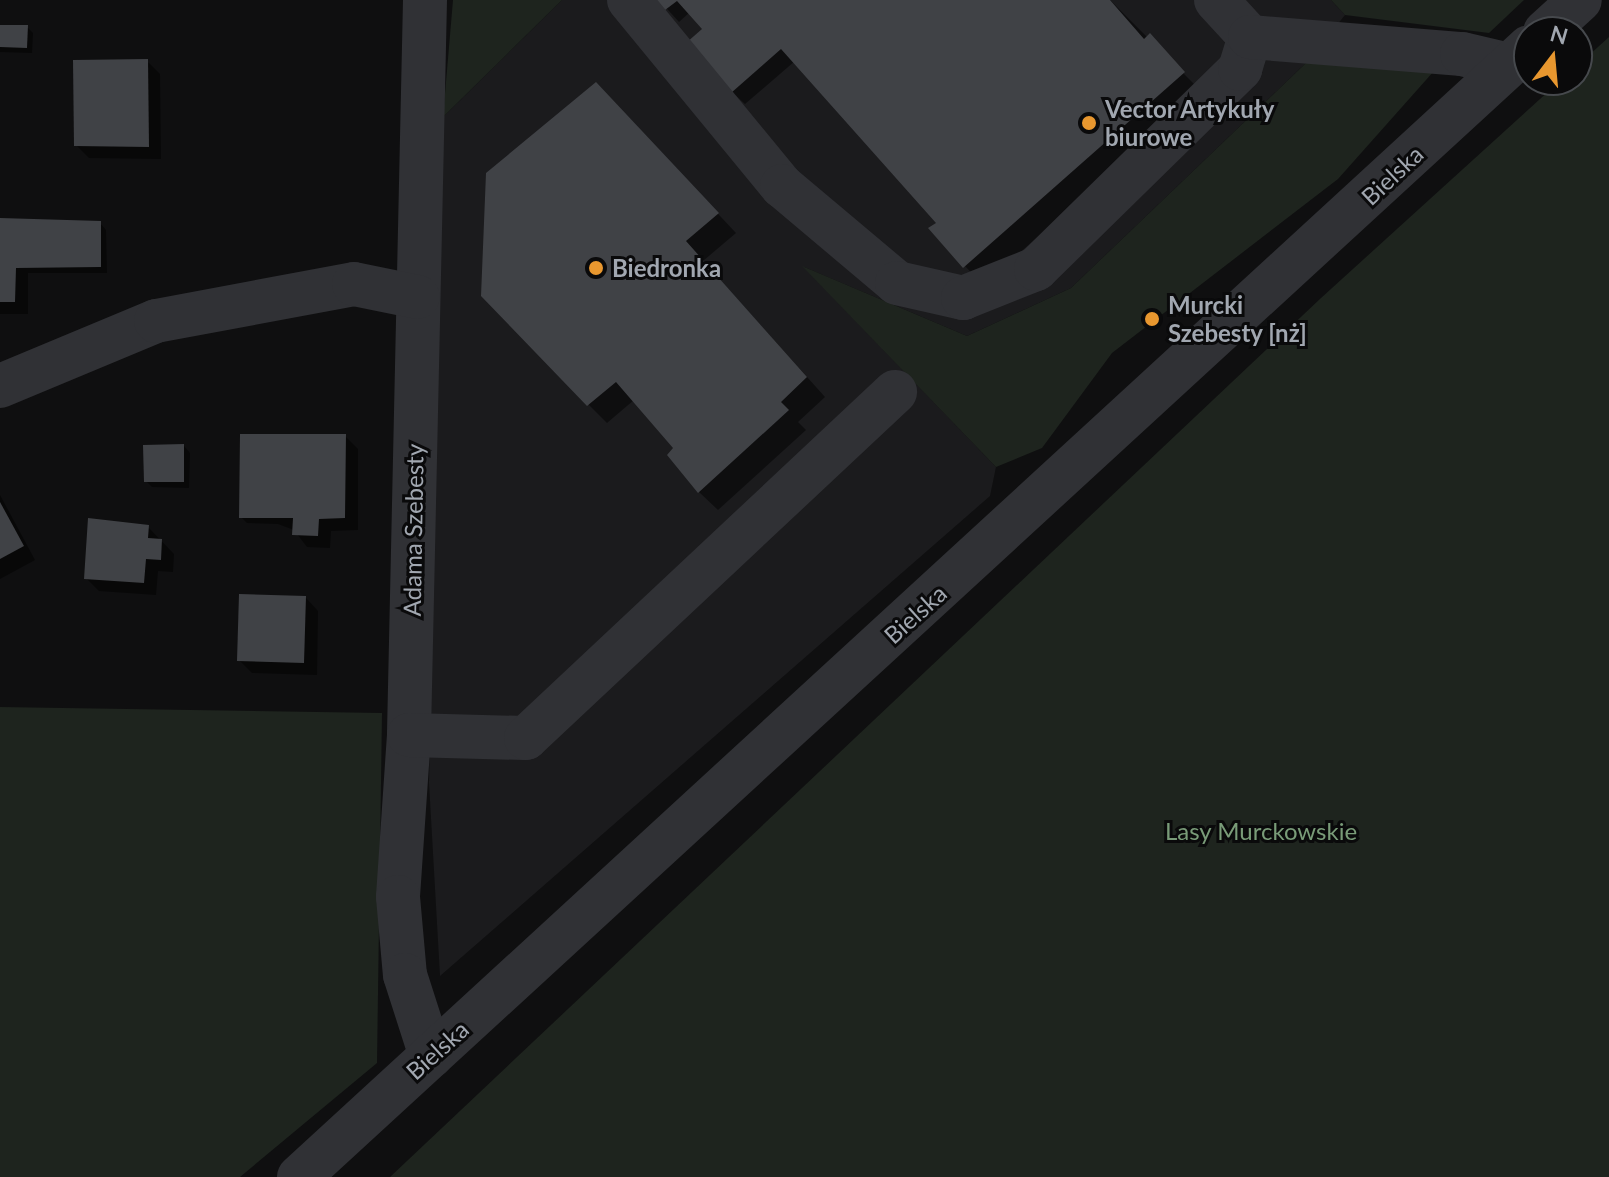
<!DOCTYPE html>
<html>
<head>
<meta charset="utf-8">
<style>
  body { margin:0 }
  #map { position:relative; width:1609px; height:1177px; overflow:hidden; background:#0f0f10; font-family:Lato,sans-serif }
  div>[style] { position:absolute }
  .built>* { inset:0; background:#1b1b1d }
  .green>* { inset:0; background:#1e241e }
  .shadow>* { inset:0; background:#0007 }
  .building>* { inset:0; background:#404246 }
  .minor>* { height:44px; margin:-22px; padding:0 22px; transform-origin:22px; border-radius:22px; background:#303135 }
  .dots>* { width:22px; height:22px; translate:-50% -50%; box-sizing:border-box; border:4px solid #0a0a0b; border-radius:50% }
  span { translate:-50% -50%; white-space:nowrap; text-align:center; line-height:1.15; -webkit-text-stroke:6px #0a0a0b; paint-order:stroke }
  .poi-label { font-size:24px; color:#a1a7b0; font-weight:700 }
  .left { translate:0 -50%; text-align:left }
  .street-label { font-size:24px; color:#a1a7b0 }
  .park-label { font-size:24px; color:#799b78 }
  .north { position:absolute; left:1513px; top:16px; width:80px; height:80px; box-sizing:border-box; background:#0a0a0b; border:2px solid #46494d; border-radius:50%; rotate:16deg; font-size:22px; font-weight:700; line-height:32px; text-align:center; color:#a1a7b0 }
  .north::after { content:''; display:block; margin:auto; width:28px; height:36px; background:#e8972f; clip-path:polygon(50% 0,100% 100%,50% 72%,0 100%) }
</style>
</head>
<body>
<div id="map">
  <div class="built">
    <i style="clip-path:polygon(562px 0,1331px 0,1345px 15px,1308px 61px,1071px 288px,967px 336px,804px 267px,996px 467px,990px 496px,440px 976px,429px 783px,443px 117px)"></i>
  </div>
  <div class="green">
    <i style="clip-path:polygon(453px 0,562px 0,443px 117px)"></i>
    <i style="clip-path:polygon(1331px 0,1524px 0,1489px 33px,1345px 15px)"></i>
    <i style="clip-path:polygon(1609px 37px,1609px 1177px,390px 1177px,1321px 298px,1561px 80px,1577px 80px,1577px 66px)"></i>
    <i style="clip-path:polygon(1308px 61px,1434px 71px,1338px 179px,1112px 353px,1042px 448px,996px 467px,802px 266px,967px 336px,1071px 288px)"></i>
    <i style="clip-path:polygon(0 707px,382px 713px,377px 1063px,240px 1177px,0 1177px)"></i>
  </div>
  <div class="shadow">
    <i style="clip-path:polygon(659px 0,1110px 0,1202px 92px,983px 285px,965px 266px,938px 223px,795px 61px,745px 104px,732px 92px,705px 29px,690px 12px,679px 22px)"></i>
    <i style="clip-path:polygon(0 27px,27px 27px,33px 33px,32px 53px,0 52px)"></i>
    <i style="clip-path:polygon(147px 61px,160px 74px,161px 159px,89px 158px,76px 145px)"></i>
    <i style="clip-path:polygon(614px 103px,736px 233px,703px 261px,825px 397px,798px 422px,806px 430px,718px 510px,699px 492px,676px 448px,634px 400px,607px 423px,588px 404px)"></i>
    <i style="clip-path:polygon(0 220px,100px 223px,106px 230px,107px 273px,28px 273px,28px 314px,0 314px)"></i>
    <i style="clip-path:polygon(345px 436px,358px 449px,358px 530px,331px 531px,330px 548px,307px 547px,294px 530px,278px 524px,247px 523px,241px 517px)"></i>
    <i style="clip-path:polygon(184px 446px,190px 453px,189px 488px,152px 487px,146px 481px)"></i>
    <i style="clip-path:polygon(0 495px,35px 560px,0 579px)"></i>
    <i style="clip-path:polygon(148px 527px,174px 554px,173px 572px,158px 571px,156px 595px,99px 591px,86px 578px)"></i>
    <i style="clip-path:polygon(306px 598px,318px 611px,317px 675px,252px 673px,239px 660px)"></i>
  </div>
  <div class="building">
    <i style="clip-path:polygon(656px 0,1110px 0,1144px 39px,1150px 33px,1185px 72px,963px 268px,928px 228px,936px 223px,781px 49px,731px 93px,686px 43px,702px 29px,677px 1px,665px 10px)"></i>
    <i style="clip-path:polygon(0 25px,28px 25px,27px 48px,0 47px)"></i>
    <i style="clip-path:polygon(148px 59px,149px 147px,74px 146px,73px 60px)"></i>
    <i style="clip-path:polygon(596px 82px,719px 213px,686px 241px,807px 377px,781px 402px,789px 410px,698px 493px,667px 455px,673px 448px,616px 382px,587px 406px,481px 296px,486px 173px)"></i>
    <i style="clip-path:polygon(0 218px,101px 221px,101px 267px,16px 268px,15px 302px,0 302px)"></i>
    <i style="clip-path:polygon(240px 434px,346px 434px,345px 518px,319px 519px,318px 536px,292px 535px,293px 518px,239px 518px)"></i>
    <i style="clip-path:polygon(184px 444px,184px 482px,144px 482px,143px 445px)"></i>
    <i style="clip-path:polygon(0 502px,24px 546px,0 559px)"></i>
    <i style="clip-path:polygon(88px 518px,149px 525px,148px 538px,162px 539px,161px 560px,146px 559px,144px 583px,84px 579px)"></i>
    <i style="clip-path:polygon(239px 594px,306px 596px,304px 663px,237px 661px)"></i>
  </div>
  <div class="minor">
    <i style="left:425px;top:0;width:735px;rotate:91.25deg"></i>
    <i style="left:409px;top:735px;width:162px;rotate:93.9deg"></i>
    <i style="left:398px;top:897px;width:78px;rotate:84.9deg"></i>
    <i style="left:405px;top:975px;width:85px;rotate:72.2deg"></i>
    <i style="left:629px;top:0;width:241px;rotate:50.6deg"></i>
    <i style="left:782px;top:186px;width:150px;rotate:40.1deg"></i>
    <i style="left:897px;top:283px;width:68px;rotate:12.8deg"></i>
    <i style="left:963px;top:298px;width:79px;rotate:-21.7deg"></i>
    <i style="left:1036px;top:269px;width:286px;rotate:-44.4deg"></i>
    <i style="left:1240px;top:69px;width:34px;rotate:-73deg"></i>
    <i style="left:1216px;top:0;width:50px;rotate:47.4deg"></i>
    <i style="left:1250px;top:37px;width:213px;rotate:4.6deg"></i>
    <i style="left:1462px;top:54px;width:48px;rotate:13.2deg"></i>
    <i style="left:1545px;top:32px;width:47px;rotate:-42.4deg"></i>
    <i style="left:0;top:386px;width:169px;rotate:-22.6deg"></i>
    <i style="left:156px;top:321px;width:201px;rotate:-10.6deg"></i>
    <i style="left:354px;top:284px;width:65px;rotate:11.5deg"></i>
    <i style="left:409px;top:735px;width:117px;rotate:1.5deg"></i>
    <i style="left:526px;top:738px;width:506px;rotate:-43.16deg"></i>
    <i style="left:299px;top:1177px;width:1670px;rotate:-42.57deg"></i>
  </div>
  <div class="dots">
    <i style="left:1089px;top:123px;background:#e8972f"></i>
    <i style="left:596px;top:268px;background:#e8972f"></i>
    <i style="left:1152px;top:319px;background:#e8972f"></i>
  </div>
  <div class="poi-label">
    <span class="left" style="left:1105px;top:123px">Vector Artykuły<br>biurowe</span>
    <span class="left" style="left:612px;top:268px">Biedronka</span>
    <span class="left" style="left:1168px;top:319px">Murcki<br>Szebesty [nż]</span>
  </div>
  <div class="street-label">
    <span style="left:1392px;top:175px;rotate:-43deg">Bielska</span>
    <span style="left:413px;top:530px;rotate:-89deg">Adama Szebesty</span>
    <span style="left:915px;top:614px;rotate:-42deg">Bielska</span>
    <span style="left:437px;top:1050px;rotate:-42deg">Bielska</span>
  </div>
  <div class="park-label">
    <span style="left:1261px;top:831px">Lasy Murckowskie</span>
  </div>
  <div class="north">N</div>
</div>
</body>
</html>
